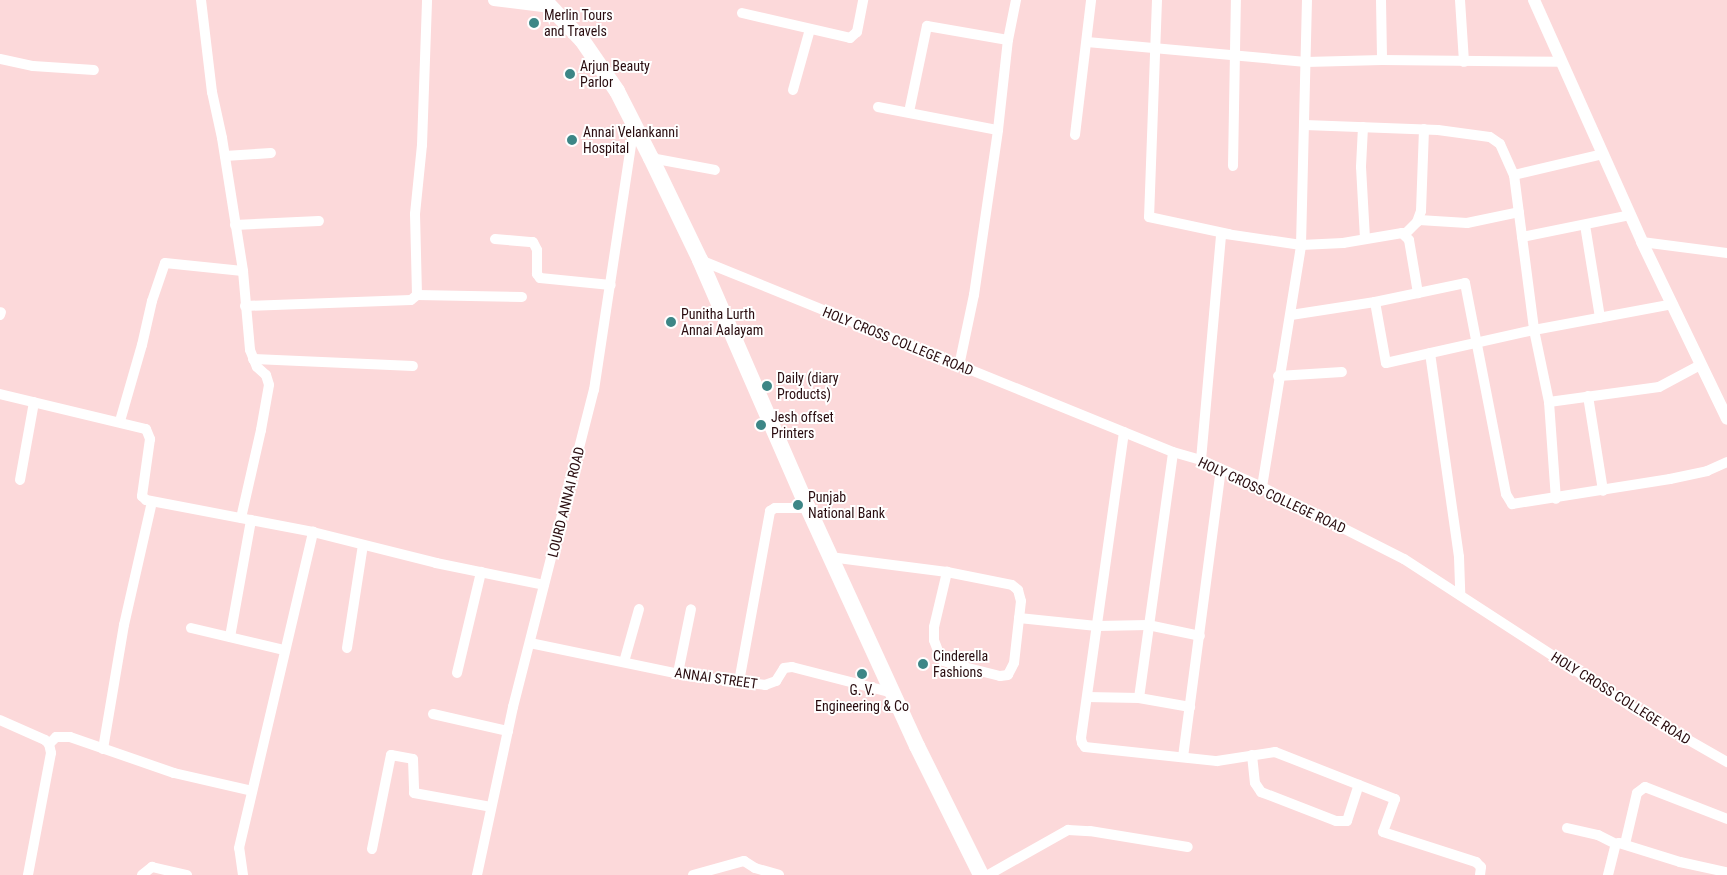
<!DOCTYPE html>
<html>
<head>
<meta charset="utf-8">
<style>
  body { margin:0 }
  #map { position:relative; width:1727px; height:875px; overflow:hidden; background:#fcd9da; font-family:"Roboto Condensed",sans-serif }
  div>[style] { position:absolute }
  .minor>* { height:10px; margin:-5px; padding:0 5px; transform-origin:5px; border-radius:5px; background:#fff }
  .tertiary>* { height:12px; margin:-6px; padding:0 6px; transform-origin:6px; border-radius:6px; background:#fff }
  .primary>* { height:16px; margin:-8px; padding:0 8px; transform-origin:8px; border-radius:8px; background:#fff }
  .dots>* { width:14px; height:14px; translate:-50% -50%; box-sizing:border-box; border:2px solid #fff; border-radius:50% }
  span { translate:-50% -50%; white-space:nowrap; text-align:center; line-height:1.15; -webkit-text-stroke:4px #fff; paint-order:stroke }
  .poi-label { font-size:14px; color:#290c0f }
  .left { translate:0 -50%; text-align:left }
  .street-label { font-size:14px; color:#290c0f }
</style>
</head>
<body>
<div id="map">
  <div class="minor">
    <i style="left:201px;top:0;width:93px;rotate:83.2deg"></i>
    <i style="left:212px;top:92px;width:47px;rotate:77.7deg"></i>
    <i style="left:222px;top:138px;width:135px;rotate:81deg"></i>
    <i style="left:243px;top:271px;width:79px;rotate:84.9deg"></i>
    <i style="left:250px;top:350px;width:18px;rotate:68deg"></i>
    <i style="left:257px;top:367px;width:12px;rotate:42deg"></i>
    <i style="left:266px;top:375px;width:10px;rotate:73deg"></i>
    <i style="left:269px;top:385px;width:46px;rotate:100.1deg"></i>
    <i style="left:261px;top:430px;width:90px;rotate:102.8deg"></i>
    <i style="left:1157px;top:0;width:217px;rotate:92.1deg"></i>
    <i style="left:1149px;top:217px;width:82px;rotate:12deg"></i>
    <i style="left:1381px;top:0;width:60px;rotate:89deg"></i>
    <i style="left:1460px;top:0;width:62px;rotate:86.3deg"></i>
    <i style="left:742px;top:13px;width:111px;rotate:13deg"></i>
    <i style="left:850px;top:38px;width:9px;rotate:-41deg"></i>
    <i style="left:857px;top:32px;width:33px;rotate:-79deg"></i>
    <i style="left:1087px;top:42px;width:220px;rotate:5.2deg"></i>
    <i style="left:1306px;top:62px;width:76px;rotate:-1.5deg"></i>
    <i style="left:1382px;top:60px;width:179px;rotate:0.6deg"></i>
    <i style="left:0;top:59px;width:34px;rotate:12deg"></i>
    <i style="left:33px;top:66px;width:61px;rotate:3.8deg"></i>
    <i style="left:793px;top:90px;width:63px;rotate:-74.4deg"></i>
    <i style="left:878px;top:107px;width:122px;rotate:10.9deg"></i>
    <i style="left:909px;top:112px;width:88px;rotate:-78.2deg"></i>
    <i style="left:927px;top:26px;width:82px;rotate:9.8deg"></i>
    <i style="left:1305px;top:125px;width:133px;rotate:2.2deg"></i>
    <i style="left:1438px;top:130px;width:52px;rotate:7.7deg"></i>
    <i style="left:1490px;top:137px;width:12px;rotate:35deg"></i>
    <i style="left:1500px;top:144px;width:34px;rotate:66deg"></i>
    <i style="left:1514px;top:175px;width:156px;rotate:82.6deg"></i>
    <i style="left:1534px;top:330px;width:74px;rotate:78.2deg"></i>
    <i style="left:1549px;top:402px;width:111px;rotate:-7.8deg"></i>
    <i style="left:1659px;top:387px;width:47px;rotate:-28.2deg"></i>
    <i style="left:1363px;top:127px;width:40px;rotate:92.9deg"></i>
    <i style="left:1361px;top:167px;width:72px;rotate:86.8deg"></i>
    <i style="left:1075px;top:135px;width:136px;rotate:-83.2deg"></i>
    <i style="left:225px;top:156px;width:46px;rotate:-3.7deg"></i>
    <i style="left:651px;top:158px;width:65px;rotate:10.6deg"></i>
    <i style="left:1233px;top:166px;width:166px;rotate:-89deg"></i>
    <i style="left:1514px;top:175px;width:91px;rotate:-13.3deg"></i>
    <i style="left:1419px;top:220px;width:48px;rotate:3.6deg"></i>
    <i style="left:1467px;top:223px;width:53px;rotate:-11.9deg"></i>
    <i style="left:235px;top:225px;width:84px;rotate:-2.7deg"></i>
    <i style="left:1585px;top:225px;width:94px;rotate:80.8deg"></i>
    <i style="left:1405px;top:234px;width:17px;rotate:-45deg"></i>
    <i style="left:1417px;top:222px;width:12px;rotate:-70deg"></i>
    <i style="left:1421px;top:211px;width:82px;rotate:-87.9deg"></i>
    <i style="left:1522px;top:237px;width:110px;rotate:-11.5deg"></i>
    <i style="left:495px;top:239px;width:38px;rotate:5deg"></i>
    <i style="left:533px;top:242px;width:9px;rotate:63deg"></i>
    <i style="left:537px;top:250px;width:24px;rotate:90deg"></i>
    <i style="left:537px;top:274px;width:5px;rotate:53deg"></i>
    <i style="left:540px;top:278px;width:71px;rotate:5.6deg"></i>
    <i style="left:1642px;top:242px;width:86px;rotate:7.4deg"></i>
    <i style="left:700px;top:260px;width:510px;rotate:22.09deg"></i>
    <i style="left:1173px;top:452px;width:29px;rotate:16deg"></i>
    <i style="left:1201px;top:460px;width:67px;rotate:23.9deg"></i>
    <i style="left:1262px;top:487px;width:159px;rotate:26.9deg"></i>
    <i style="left:1404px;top:559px;width:279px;rotate:33deg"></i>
    <i style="left:1638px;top:711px;width:103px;rotate:29.8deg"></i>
    <i style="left:417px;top:295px;width:105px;rotate:1.1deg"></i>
    <i style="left:1375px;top:302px;width:62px;rotate:79.8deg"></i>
    <i style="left:1386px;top:363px;width:152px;rotate:-12.6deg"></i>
    <i style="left:1534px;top:330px;width:141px;rotate:-10.6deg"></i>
    <i style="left:245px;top:306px;width:166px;rotate:-2.1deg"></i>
    <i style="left:411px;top:300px;width:8px;rotate:-40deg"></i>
    <i style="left:417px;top:295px;width:81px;rotate:-91.4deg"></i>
    <i style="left:415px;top:214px;width:69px;rotate:-84.2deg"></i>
    <i style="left:422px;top:145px;width:145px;rotate:-88deg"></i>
    <i style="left:0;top:315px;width:3px;rotate:-72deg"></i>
    <i style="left:1291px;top:315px;width:85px;rotate:-8.8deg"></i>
    <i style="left:1375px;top:302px;width:92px;rotate:-11.9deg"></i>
    <i style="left:1465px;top:283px;width:215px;rotate:79deg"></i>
    <i style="left:1506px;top:494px;width:12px;rotate:59deg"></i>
    <i style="left:1512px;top:504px;width:160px;rotate:-9deg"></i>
    <i style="left:1670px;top:479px;width:38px;rotate:-12deg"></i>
    <i style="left:1707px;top:471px;width:22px;rotate:-24deg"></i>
    <i style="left:1430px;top:353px;width:206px;rotate:81.9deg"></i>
    <i style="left:1459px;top:557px;width:38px;rotate:88deg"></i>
    <i style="left:253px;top:359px;width:160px;rotate:2.5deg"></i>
    <i style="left:959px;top:366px;width:73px;rotate:-78.1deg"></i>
    <i style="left:974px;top:295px;width:167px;rotate:-81.7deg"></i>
    <i style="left:998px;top:130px;width:91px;rotate:-83.7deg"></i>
    <i style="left:1008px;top:40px;width:41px;rotate:-78.7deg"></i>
    <i style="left:1278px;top:376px;width:64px;rotate:-3.6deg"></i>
    <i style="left:0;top:394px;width:150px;rotate:13.5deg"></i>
    <i style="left:146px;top:429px;width:11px;rotate:68deg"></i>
    <i style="left:150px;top:439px;width:58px;rotate:98deg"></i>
    <i style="left:142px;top:496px;width:6px;rotate:45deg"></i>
    <i style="left:146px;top:500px;width:170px;rotate:10.8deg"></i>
    <i style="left:313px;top:532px;width:127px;rotate:14.1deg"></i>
    <i style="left:436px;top:563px;width:110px;rotate:11.5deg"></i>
    <i style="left:1588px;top:396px;width:96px;rotate:81deg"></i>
    <i style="left:1549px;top:402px;width:97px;rotate:85.9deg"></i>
    <i style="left:120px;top:421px;width:79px;rotate:-73.9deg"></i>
    <i style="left:142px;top:345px;width:45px;rotate:-77.2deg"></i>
    <i style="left:152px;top:301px;width:40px;rotate:-71.1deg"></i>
    <i style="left:165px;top:263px;width:78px;rotate:5.9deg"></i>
    <i style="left:1124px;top:432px;width:309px;rotate:98deg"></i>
    <i style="left:1081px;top:738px;width:5px;rotate:79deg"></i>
    <i style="left:1082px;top:743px;width:5px;rotate:53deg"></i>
    <i style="left:1085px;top:747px;width:133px;rotate:6.1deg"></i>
    <i style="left:1217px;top:761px;width:59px;rotate:-8.8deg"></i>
    <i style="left:1275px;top:752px;width:129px;rotate:21.4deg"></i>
    <i style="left:1395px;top:799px;width:35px;rotate:110deg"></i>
    <i style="left:1383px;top:832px;width:98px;rotate:17.9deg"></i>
    <i style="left:1476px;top:862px;width:7px;rotate:45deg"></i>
    <i style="left:1481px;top:867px;width:8px;rotate:97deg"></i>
    <i style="left:1201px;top:460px;width:226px;rotate:-84.9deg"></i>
    <i style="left:1221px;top:235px;width:5px;rotate:-11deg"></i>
    <i style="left:1226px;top:234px;width:76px;rotate:8.3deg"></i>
    <i style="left:1301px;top:245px;width:42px;rotate:-2.7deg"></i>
    <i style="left:1343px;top:243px;width:60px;rotate:-9.6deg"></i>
    <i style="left:1402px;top:233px;width:10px;rotate:45deg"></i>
    <i style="left:1409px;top:240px;width:54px;rotate:80.4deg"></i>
    <i style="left:20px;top:480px;width:79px;rotate:-79.8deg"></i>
    <i style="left:1262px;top:487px;width:245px;rotate:-80.8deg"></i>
    <i style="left:1301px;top:245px;width:245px;rotate:-88.6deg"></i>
    <i style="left:830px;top:557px;width:118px;rotate:7.3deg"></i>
    <i style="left:947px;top:572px;width:66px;rotate:11.3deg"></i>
    <i style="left:1012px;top:585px;width:8px;rotate:40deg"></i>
    <i style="left:1018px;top:590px;width:11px;rotate:75deg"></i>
    <i style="left:1021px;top:601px;width:62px;rotate:96.4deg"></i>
    <i style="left:1014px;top:663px;width:13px;rotate:117deg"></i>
    <i style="left:1008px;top:675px;width:8px;rotate:173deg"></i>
    <i style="left:1000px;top:676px;width:45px;rotate:-166deg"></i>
    <i style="left:956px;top:665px;width:13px;rotate:-162deg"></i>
    <i style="left:944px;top:661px;width:6px;rotate:-129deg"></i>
    <i style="left:940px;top:656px;width:17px;rotate:-111deg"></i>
    <i style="left:934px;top:640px;width:13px;rotate:-90deg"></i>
    <i style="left:934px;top:627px;width:57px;rotate:-76.7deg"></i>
    <i style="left:1019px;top:618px;width:78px;rotate:5.9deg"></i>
    <i style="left:1097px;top:626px;width:51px;rotate:-1.1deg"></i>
    <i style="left:1148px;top:625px;width:53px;rotate:11.9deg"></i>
    <i style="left:191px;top:628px;width:96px;rotate:13.3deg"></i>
    <i style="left:230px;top:637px;width:119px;rotate:-79.8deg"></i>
    <i style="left:530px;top:643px;width:163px;rotate:11.7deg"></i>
    <i style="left:690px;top:676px;width:76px;rotate:6.8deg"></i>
    <i style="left:765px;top:685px;width:12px;rotate:-20deg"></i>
    <i style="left:776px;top:681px;width:15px;rotate:-58deg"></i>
    <i style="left:784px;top:668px;width:8px;rotate:-7deg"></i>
    <i style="left:792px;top:667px;width:104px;rotate:14.4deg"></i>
    <i style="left:347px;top:648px;width:104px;rotate:-81.2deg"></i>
    <i style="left:624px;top:662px;width:55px;rotate:-74.2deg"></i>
    <i style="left:457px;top:673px;width:104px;rotate:-76.6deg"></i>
    <i style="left:678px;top:673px;width:65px;rotate:-78.5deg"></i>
    <i style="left:739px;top:682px;width:174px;rotate:-79.7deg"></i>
    <i style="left:770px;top:511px;width:6px;rotate:-31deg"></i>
    <i style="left:775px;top:508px;width:33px"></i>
    <i style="left:1087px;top:697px;width:52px;rotate:1.1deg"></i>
    <i style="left:1139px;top:698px;width:52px;rotate:10deg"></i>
    <i style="left:1139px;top:698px;width:248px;rotate:-82.1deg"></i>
    <i style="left:433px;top:714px;width:77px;rotate:12.8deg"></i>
    <i style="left:0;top:720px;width:49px;rotate:24deg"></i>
    <i style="left:45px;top:740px;width:6px;rotate:45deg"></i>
    <i style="left:49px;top:744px;width:9px;rotate:77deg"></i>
    <i style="left:51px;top:753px;width:124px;rotate:100.7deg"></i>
    <i style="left:49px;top:744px;width:10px;rotate:-45deg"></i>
    <i style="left:56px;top:737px;width:14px"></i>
    <i style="left:70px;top:737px;width:110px;rotate:19.1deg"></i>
    <i style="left:174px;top:773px;width:80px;rotate:13deg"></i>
    <i style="left:103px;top:749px;width:126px;rotate:-80.4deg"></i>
    <i style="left:124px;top:625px;width:126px;rotate:-77.2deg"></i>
    <i style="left:1252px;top:755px;width:28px;rotate:84deg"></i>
    <i style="left:1255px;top:783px;width:11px;rotate:56deg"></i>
    <i style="left:1261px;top:792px;width:80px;rotate:21.1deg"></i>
    <i style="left:1336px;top:821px;width:11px"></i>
    <i style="left:1347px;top:821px;width:38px;rotate:-72deg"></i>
    <i style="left:1183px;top:757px;width:290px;rotate:-82.5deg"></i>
    <i style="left:1567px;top:828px;width:32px;rotate:13deg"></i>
    <i style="left:1598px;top:835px;width:20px;rotate:27deg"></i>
    <i style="left:1625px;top:844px;width:52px;rotate:-76.8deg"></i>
    <i style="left:1637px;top:793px;width:10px;rotate:-37deg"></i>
    <i style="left:1645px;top:787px;width:88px;rotate:21.3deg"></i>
    <i style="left:372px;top:849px;width:96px;rotate:-78.6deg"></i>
    <i style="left:391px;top:755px;width:22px;rotate:10deg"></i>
    <i style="left:413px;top:759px;width:34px;rotate:88deg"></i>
    <i style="left:414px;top:793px;width:78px;rotate:10.3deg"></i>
    <i style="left:142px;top:875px;width:13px;rotate:-39deg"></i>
    <i style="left:152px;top:867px;width:36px;rotate:13deg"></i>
    <i style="left:243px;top:875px;width:27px;rotate:-98deg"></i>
    <i style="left:239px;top:848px;width:325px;rotate:-76.8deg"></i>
    <i style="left:477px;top:875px;width:172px;rotate:-77.9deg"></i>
    <i style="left:513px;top:707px;width:327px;rotate:-75.7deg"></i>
    <i style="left:594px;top:390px;width:267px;rotate:-81.4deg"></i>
    <i style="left:693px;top:875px;width:53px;rotate:-15.4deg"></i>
    <i style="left:744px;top:861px;width:13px;rotate:32deg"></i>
    <i style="left:755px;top:868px;width:25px;rotate:16deg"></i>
    <i style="left:988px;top:875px;width:92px;rotate:-29.4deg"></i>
    <i style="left:1068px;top:830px;width:22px;rotate:3deg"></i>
    <i style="left:1090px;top:831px;width:99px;rotate:9.3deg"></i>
    <i style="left:1608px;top:875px;width:32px;rotate:-76deg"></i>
    <i style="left:1616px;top:844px;width:3px;rotate:-18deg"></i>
    <i style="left:1619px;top:843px;width:64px;rotate:17.3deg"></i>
    <i style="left:1680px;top:862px;width:47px;rotate:12.3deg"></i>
  </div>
  <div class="tertiary">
    <i style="left:494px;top:0;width:57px;rotate:7deg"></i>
    <i style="left:1534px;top:0;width:265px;rotate:65.9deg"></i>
    <i style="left:1642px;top:242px;width:196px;rotate:64.3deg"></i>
  </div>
  <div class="primary">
    <i style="left:544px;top:0;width:55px;rotate:46.5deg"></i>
    <i style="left:582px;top:40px;width:62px;rotate:55.5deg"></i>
    <i style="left:617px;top:91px;width:75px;rotate:63.1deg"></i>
    <i style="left:651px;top:158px;width:113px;rotate:64.3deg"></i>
    <i style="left:700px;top:260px;width:270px;rotate:66.5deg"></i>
    <i style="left:808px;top:508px;width:262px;rotate:65.4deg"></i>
    <i style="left:917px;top:746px;width:144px;rotate:63.6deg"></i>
  </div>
  <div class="dots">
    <i style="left:534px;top:23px;background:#3d8686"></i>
    <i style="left:570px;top:74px;background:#3d8686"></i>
    <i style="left:572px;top:140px;background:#3d8686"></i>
    <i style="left:671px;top:322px;background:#3d8686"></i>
    <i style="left:767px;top:386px;background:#3d8686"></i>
    <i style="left:761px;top:425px;background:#3d8686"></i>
    <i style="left:798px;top:505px;background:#3d8686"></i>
    <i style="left:923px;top:664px;background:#3d8686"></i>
    <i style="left:862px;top:674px;background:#3d8686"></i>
  </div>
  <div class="poi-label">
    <span class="left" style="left:544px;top:23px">Merlin Tours<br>and Travels</span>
    <span class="left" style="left:580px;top:74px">Arjun Beauty<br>Parlor</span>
    <span class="left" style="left:583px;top:140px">Annai Velankanni<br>Hospital</span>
    <span class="left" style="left:681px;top:322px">Punitha Lurth<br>Annai Aalayam</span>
    <span class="left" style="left:777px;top:386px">Daily (diary<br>Products)</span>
    <span class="left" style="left:771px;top:425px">Jesh offset<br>Printers</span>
    <span class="left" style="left:808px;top:505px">Punjab<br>National Bank</span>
    <span class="left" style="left:933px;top:664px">Cinderella<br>Fashions</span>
    <span style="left:862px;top:698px">G. V.<br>Engineering &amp; Co</span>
  </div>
  <div class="street-label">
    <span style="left:898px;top:341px;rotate:22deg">HOLY CROSS COLLEGE ROAD</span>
    <span style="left:1272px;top:495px;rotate:25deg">HOLY CROSS COLLEGE ROAD</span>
    <span style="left:566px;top:502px;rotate:-76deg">LOURD ANNAI ROAD</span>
    <span style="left:716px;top:678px;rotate:8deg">ANNAI STREET</span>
    <span style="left:1621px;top:698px;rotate:32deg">HOLY CROSS COLLEGE ROAD</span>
  </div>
</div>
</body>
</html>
